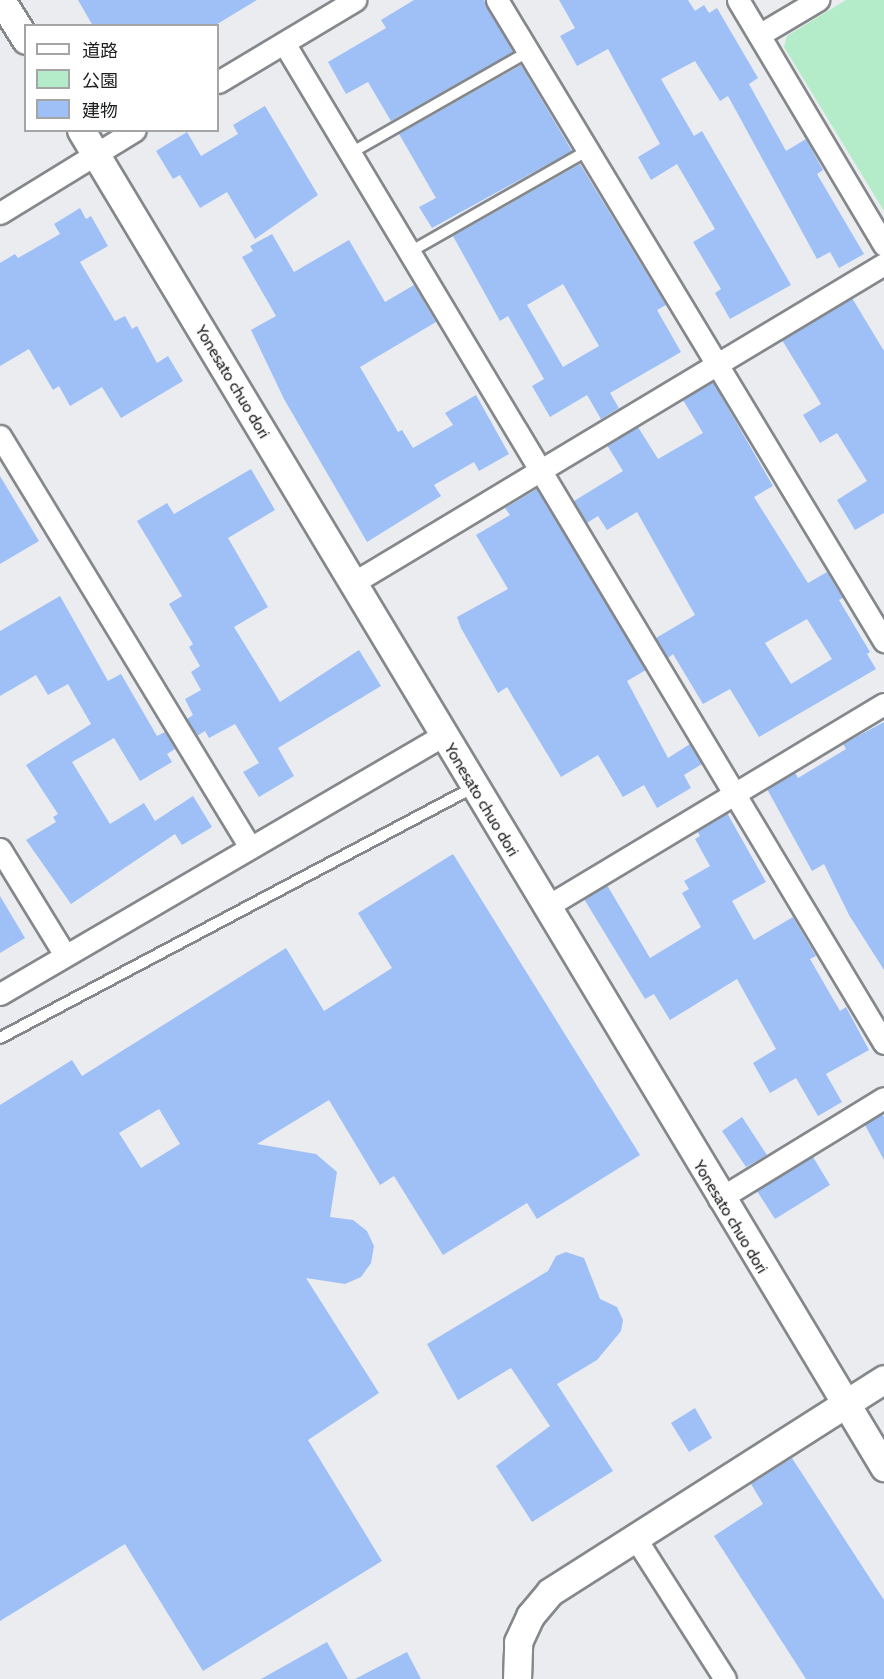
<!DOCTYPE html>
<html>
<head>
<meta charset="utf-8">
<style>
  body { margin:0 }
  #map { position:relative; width:884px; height:1679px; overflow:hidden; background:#eaecf0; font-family:Cabin,"Noto Sans JP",sans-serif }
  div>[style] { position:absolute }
  .green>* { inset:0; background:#b4ecca }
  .building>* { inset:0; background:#9fc0f7 }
  .roads { filter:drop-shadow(2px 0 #85888b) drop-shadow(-2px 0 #85888b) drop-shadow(0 2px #85888b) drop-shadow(0 -2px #85888b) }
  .service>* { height:10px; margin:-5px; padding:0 5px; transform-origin:5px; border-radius:5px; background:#fff }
  .minor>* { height:21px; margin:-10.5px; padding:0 10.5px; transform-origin:10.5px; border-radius:10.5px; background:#fff }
  .tertiary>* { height:27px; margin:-13.5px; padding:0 13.5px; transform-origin:13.5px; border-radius:13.5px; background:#fff }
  span { translate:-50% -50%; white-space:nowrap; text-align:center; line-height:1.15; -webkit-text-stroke:6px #fff; paint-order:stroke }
  .street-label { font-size:16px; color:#1d1e1f }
  .legend { position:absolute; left:24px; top:24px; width:195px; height:108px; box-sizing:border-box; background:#fff; border:2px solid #a5a5a5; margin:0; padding:8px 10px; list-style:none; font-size:18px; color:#1d1e1f }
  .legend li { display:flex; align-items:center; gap:12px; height:30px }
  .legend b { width:30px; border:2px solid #a5a5a5 }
</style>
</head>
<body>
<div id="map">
  <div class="green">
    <i style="clip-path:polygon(846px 0,884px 0,884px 211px,784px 47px,787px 36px)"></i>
  </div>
  <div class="building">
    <i style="clip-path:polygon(78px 0,257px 0,214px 26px,93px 26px)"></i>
    <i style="clip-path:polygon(414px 0,484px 0,513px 52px,391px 121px,368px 82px,346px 94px,328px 62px,386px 28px,381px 20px)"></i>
    <i style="clip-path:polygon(559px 0,688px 0,695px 11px,704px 5px,709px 13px,717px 8px,758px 78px,749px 84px,786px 151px,806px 139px,823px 170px,817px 174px,864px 254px,839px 268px,830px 252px,817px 259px,728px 96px,720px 101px,695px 61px,661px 79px,694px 136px,702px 131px,791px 285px,730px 319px,715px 293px,721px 289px,693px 242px,715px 229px,677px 164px,651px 180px,638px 157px,660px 144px,608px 49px,577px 66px,560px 36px,575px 28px)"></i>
    <i style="clip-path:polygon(521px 65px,572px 151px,432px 228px,419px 207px,436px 198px,399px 134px)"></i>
    <i style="clip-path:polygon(265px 106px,318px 195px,255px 239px,227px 192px,200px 208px,180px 175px,173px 179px,156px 151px,187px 132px,201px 156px,238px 134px,233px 125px)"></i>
    <i style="clip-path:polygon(evenodd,580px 164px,666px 305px,657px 310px,681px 352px,610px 393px,619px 408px,601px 419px,587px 395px,550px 417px,532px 386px,544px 379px,508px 316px,500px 321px,453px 236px,580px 164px,563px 284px,599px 346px,563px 367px,527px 305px,563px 284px)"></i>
    <i style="clip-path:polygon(80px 208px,86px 219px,91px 216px,108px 246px,80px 262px,115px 321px,125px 316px,132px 329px,137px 326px,157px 363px,168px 356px,183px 381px,121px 418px,102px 387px,70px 406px,59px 386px,53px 390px,29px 349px,0 366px,0 263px,15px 254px,18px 258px,60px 234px,54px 224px)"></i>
    <i style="clip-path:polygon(272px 234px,294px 272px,349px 240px,385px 302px,414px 285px,436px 322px,360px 367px,398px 432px,402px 430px,413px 448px,453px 425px,445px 413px,476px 395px,509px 454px,479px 471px,474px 462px,434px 485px,441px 496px,367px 542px,284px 399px,251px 330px,276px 316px,242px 257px,253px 251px,250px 246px)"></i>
    <i style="clip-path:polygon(852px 298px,884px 351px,884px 513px,855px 530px,837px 500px,867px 481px,837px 433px,820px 443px,803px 415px,821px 404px,782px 340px)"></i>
    <i style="clip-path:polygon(evenodd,713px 382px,773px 486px,754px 497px,808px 583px,827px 572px,843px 598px,839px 600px,870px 652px,867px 654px,876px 669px,759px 737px,730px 689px,703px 704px,673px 654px,668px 658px,656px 638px,695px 615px,637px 512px,607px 530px,598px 516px,587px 523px,574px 501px,623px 471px,607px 445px,638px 427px,658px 459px,703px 433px,683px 400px,713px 382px,807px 619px,832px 659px,791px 684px,765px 643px,807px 619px)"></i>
    <i style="clip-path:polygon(251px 469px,275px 510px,228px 538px,268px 607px,234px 627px,280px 702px,359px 650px,381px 686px,278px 748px,294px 776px,259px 797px,243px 772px,259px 763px,235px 724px,209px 738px,205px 731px,197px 736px,187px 719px,193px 715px,185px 699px,201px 690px,191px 672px,200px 666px,189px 647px,193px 644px,169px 604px,182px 596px,137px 521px,167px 503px,174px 514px)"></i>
    <i style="clip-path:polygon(0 476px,39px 541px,0 564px)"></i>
    <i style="clip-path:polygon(537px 489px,646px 670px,627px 681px,668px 758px,690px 744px,702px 764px,684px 775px,691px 788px,657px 808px,644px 785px,623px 797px,598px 755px,561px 777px,507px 687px,498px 693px,461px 628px,457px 617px,508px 589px,476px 535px,510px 515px,505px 508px)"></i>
    <i style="clip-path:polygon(60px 596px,108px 681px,121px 674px,157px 736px,165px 732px,175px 749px,167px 754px,172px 762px,140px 781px,114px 738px,72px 762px,110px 824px,144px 803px,155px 821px,193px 796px,212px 827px,182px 845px,175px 834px,71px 904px,26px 840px,56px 822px,53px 817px,58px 814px,26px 765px,91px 724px,68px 684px,48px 695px,36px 675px,0 696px,0 631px)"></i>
    <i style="clip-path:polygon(884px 722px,884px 970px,849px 915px,824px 864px,812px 871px,767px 789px,795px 772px,798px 778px,846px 749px,843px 744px)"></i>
    <i style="clip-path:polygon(727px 813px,766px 882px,732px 901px,754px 940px,793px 917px,816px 956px,810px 959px,840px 1011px,846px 1007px,869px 1050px,826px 1074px,842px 1102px,818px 1116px,796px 1078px,770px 1093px,753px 1063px,776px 1049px,737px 979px,670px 1020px,654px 994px,645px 999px,584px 899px,607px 885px,650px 958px,701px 927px,682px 893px,689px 889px,684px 881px,710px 866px,695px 839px,700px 836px,697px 831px)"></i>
    <i style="clip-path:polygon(evenodd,453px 854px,640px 1155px,537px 1219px,527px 1203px,443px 1255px,394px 1176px,380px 1185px,329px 1100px,257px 1144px,316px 1154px,337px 1172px,330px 1217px,353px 1220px,367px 1231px,374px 1246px,371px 1263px,361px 1277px,345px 1284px,306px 1278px,379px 1393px,308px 1440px,382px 1561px,203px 1671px,125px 1544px,0 1621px,0 1105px,72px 1060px,82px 1076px,286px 948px,324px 1011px,392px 968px,358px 913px,453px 854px,159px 1109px,180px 1144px,141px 1168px,119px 1133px,159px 1109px)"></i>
    <i style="clip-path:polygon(0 896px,25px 938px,0 953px)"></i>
    <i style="clip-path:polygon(882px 1114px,884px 1117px,884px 1160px,865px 1125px)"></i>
    <i style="clip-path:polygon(742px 1117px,767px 1155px,746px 1167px,722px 1131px)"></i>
    <i style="clip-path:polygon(813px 1157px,830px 1185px,775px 1219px,757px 1191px)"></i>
    <i style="clip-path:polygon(566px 1252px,584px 1258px,600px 1299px,617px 1307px,623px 1320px,621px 1331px,597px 1360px,557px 1384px,613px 1471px,532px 1522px,496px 1466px,550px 1426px,511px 1368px,458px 1400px,427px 1344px,548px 1271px,556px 1256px)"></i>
    <i style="clip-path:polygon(695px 1408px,712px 1438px,689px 1452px,671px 1423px)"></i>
    <i style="clip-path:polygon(792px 1458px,884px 1600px,884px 1679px,806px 1679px,714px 1536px,763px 1504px,751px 1484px)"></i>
    <i style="clip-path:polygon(327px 1642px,348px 1679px,261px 1679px)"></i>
    <i style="clip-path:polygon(407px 1652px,421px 1679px,355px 1679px)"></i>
  </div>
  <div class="roads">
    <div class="service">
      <i style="left:349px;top:154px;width:206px;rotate:-29.7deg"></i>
      <i style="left:408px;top:253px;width:206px;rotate:-29.7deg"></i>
      <i style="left:0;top:1038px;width:536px;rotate:-27.9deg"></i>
    </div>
    <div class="minor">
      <i style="left:497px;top:0;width:749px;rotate:58.88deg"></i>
      <i style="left:738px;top:0;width:285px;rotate:59.2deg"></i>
      <i style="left:759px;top:35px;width:69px;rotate:-30.7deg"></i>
      <i style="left:284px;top:43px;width:1166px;rotate:59.04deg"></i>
      <i style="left:218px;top:82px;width:160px;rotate:-30.9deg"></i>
      <i style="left:0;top:213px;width:158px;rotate:-31.6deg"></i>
      <i style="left:0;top:436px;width:480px;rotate:58.7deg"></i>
      <i style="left:353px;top:583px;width:619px;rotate:-31deg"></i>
      <i style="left:0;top:849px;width:124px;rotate:58.5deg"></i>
      <i style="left:546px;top:907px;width:394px;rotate:-31deg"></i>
      <i style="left:0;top:994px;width:512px;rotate:-30.27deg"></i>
      <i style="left:719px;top:1199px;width:193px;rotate:-31.5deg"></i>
      <i style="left:634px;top:1536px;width:169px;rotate:57.5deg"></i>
    </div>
    <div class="tertiary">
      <i style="left:1px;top:0;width:47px;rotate:58deg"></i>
      <i style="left:81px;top:130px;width:1560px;rotate:59.01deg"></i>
      <i style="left:517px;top:1679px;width:37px;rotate:-88deg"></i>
      <i style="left:518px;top:1642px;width:29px;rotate:-65deg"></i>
      <i style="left:530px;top:1616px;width:31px;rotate:-50deg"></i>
      <i style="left:550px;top:1592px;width:396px;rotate:-32.5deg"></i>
    </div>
  </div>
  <div class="street-label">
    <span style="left:232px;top:382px;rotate:59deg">Yonesato chuo dori</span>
    <span style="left:481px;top:800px;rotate:59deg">Yonesato chuo dori</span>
    <span style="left:730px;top:1217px;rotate:59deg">Yonesato chuo dori</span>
  </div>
  <ul class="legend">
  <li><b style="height:8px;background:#fff"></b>道路</li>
  <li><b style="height:16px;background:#b4ecca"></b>公園</li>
  <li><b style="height:16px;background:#9fc0f7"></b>建物</li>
  </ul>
</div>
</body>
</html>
